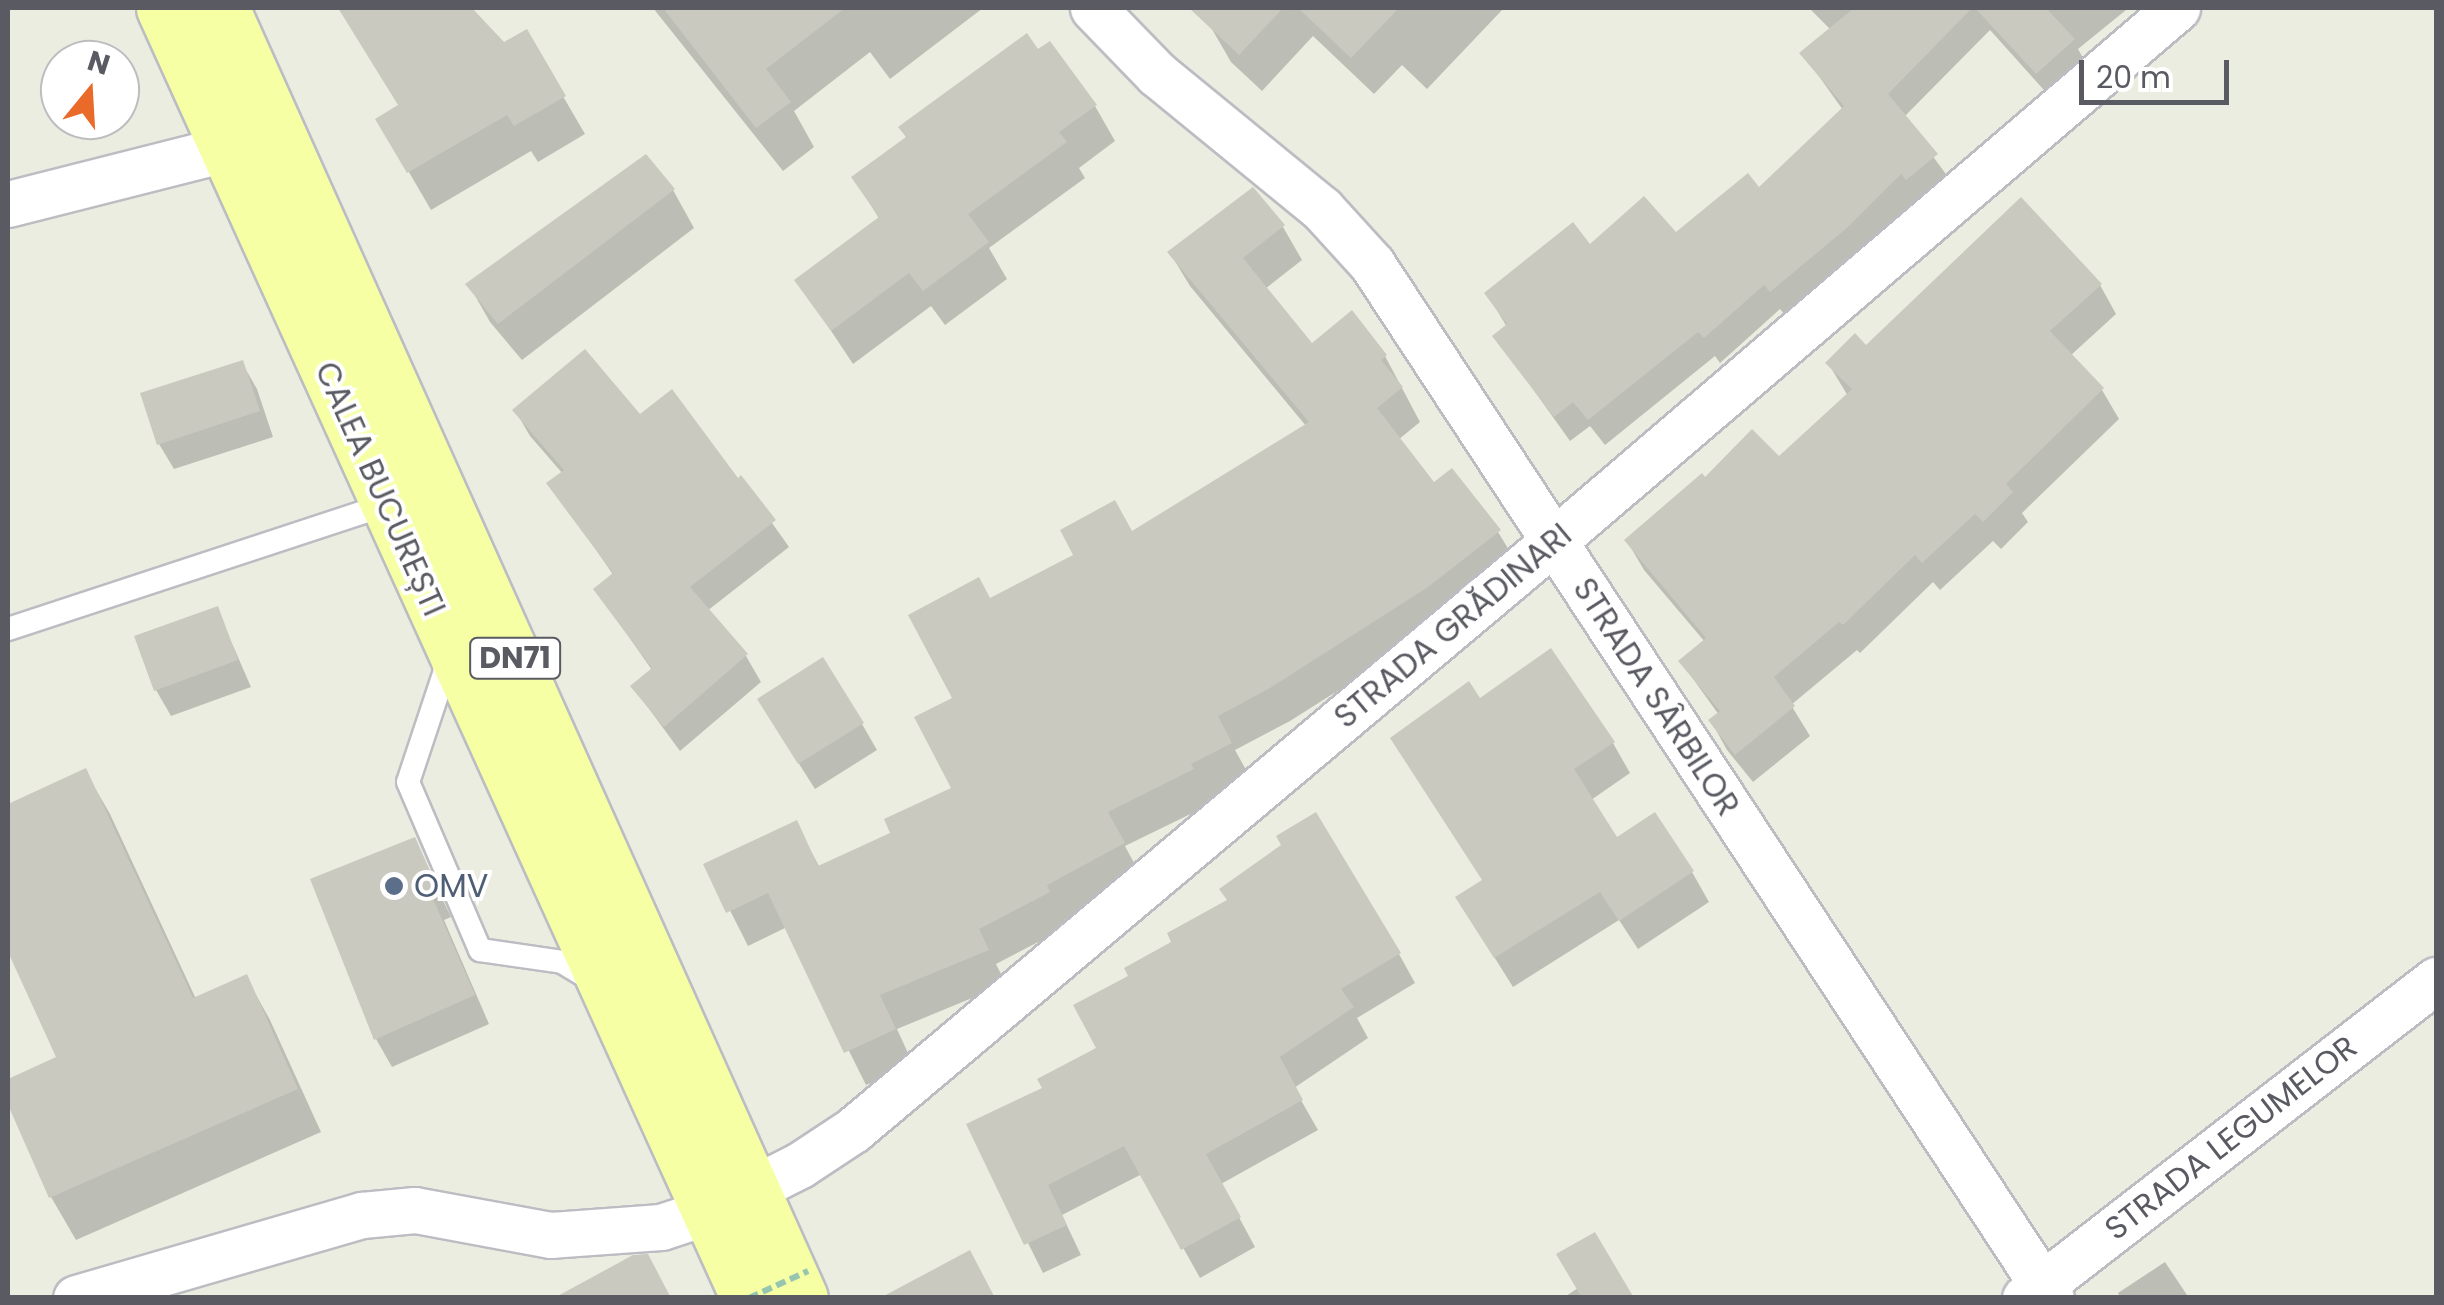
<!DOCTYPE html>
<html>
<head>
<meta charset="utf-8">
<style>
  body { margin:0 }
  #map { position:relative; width:2444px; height:1305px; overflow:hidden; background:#ecede1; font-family:Poppins,sans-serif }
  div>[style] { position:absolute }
  .shadow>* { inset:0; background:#0003 }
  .building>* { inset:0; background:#cac9c0 }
  .roads { filter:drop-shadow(2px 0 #bcbdc3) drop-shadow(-2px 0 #bcbdc3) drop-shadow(0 2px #bcbdc3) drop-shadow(0 -2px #bcbdc3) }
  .service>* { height:22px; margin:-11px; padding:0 11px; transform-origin:11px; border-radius:11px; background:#fff }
  .minor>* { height:45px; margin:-22.5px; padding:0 22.5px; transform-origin:22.5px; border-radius:22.5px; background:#fff }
  .primary>* { height:55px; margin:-27.5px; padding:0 27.5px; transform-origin:27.5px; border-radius:27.5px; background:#f7ffa4 }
  .path-bridge>* { height:6px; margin-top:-3px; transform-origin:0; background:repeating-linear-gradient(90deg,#96c6af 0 10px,transparent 0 15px) }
  .dots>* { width:28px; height:28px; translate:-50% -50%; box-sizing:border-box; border:5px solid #fff; border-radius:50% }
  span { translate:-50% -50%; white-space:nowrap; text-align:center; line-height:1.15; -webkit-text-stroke:8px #fff; paint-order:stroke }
  .shield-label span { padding:2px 8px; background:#fff; border:2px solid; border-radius:8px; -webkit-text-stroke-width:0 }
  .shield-label { font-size:30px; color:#5a5b62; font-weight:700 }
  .street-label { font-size:32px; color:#5a5b62 }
  .service-label { font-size:32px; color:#4e5e75 }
  .left { translate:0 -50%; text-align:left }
  .frame { position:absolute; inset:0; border:10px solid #5a5b62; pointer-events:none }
  .north { position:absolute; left:40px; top:40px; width:100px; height:100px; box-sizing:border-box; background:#fff; border:2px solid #bdbdc0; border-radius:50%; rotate:18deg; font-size:28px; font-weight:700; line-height:40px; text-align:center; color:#5a5b62 }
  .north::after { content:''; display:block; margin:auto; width:35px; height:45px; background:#ea6a2a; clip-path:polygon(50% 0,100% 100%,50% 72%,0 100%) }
  .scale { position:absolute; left:2079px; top:60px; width:150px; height:45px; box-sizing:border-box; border:5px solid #5a5b62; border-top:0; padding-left:12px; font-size:30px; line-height:35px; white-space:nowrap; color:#5a5b62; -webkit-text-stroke:8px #fff; paint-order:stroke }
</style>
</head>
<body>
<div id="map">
  <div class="shadow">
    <i style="clip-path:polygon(340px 8px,469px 8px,504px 46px,526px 33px,585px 134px,538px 162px,531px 151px,431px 210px,378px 119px,400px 106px)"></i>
    <i style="clip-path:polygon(653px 8px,983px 8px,890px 79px,870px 52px,794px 111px,814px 147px,783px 171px)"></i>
    <i style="clip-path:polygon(1225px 8px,1504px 8px,1427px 89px,1402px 65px,1374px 94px,1313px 36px,1262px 91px,1231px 62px,1209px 24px)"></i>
    <i style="clip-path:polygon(1809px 8px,2126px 10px,2078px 49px,2088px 67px,2052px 99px,1990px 30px,1904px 117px,1951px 181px,1923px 204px,1918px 198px,1862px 253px,1786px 316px,1780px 309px,1720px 363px,1715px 356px,1605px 445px,1590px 426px,1570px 441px,1495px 336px,1507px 327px,1487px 294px,1590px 247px,1676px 236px,1759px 191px,1843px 110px,1803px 54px,1831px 30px)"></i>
    <i style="clip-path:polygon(1038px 52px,1095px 106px,1115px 141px,1079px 168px,1085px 178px,989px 248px,1007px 279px,945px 325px,931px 306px,853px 364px,798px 281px,880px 220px,854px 178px)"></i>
    <i style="clip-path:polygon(673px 190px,694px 228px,522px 360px,490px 322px,469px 285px)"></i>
    <i style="clip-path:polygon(1253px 190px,1283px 227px,1302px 260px,1265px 289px,1311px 346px,1385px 356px,1420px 422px,1398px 440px,1433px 486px,1498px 532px,1518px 565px,1448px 621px,1290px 721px,1235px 750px,1250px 777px,1208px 799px,1211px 804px,1125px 846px,1142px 878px,1064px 920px,1067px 927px,996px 964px,1006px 984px,897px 1029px,913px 1064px,866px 1085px,787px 927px,748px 946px,707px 865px,796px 823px,820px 868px,893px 834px,954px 789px,956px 699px,989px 601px,1132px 534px,1306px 426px,1190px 286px,1170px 253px)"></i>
    <i style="clip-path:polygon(2100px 285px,2116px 314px,2070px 356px,2102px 390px,2119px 419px,2022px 513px,2028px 522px,2001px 549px,1993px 541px,1940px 590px,1933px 582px,1860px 653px,1857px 650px,1791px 705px,1810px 736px,1753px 782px,1727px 750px,1711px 721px,1719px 715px,1681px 662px,1705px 642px,1644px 570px,1627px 541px,1705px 480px,1779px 460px,1848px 396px,1828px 363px,1866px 348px)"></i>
    <i style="clip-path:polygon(242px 363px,257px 389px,273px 437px,174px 469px,159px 444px)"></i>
    <i style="clip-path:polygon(515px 410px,639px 417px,737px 481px,741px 479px,789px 547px,707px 611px,746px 656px,761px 682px,680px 751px,633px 687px,652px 670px,596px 590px,614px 576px,550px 483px,563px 474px,530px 436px)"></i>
    <i style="clip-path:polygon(217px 609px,251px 687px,171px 716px,156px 690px)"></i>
    <i style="clip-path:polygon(1480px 702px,1613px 743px,1630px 773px,1591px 800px,1617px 840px,1692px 872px,1709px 902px,1638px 949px,1619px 920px,1513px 987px,1476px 928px,1484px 882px)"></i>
    <i style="clip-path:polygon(862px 724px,877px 750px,815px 789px,775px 726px)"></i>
    <i style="clip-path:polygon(85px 771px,110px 814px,196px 999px,246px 977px,270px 1020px,321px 1132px,76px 1240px,51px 1197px,8px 1098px,8px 1081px,59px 1059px,8px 947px,8px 807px)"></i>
    <i style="clip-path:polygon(414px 840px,451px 917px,444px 920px,489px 1024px,392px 1067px,376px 1039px)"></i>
    <i style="clip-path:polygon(1399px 954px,1415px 983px,1357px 1018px,1368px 1038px,1294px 1088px,1318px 1130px,1221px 1184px,1255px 1247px,1200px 1278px,1142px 1174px,1062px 1215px,1081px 1255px,1043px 1273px,969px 1125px)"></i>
    <i style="clip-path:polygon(2165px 1262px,2189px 1298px,2121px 1298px,2118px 1293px)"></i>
    <i style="clip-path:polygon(1578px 1288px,1631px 1298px,1563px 1298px)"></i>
  </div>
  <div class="building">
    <i style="clip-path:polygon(338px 8px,472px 8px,504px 42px,527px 29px,566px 96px,514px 126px,507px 115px,407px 173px,375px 119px,398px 105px)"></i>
    <i style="clip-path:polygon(663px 8px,845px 8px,766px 69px,791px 102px,756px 128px)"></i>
    <i style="clip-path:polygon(1189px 8px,1283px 8px,1239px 55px)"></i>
    <i style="clip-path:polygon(1298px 8px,1399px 8px,1351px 58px)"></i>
    <i style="clip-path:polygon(1854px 8px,1972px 8px,1888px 94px,1938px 154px,1906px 180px,1901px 174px,1848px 227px,1770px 292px,1764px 285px,1704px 338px,1698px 332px,1588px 420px,1573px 402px,1554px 417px,1492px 336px,1507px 324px,1484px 293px,1573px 222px,1590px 244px,1644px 196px,1676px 232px,1748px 173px,1759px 187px,1844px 106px,1799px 53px)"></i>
    <i style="clip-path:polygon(1975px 8px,2046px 8px,2075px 39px,2036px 74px)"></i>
    <i style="clip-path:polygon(1027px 33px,1038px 49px,1050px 41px,1097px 105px,1059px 132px,1067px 142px,968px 214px,989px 242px,923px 291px,909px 273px,831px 331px,794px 280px,879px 217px,851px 177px,906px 137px,898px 127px)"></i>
    <i style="clip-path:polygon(646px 154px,675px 189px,498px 324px,465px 284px)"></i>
    <i style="clip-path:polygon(1253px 187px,1285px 225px,1243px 258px,1312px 343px,1352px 310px,1387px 355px,1381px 360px,1403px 387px,1377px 408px,1434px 482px,1452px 468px,1501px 530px,1428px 587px,1270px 688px,1218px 716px,1232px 743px,1191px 764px,1194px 769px,1108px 812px,1125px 843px,1047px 885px,1050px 892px,979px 929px,989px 950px,880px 995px,896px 1029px,844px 1053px,768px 893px,726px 913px,703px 864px,797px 820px,818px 866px,890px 833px,884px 819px,951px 788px,914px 717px,952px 698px,908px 615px,979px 577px,990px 598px,1073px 555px,1060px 530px,1115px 500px,1132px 531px,1309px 422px,1167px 252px)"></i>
    <i style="clip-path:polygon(2021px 197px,2102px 284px,2050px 331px,2104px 388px,2006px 484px,2013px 492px,1983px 522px,1975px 514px,1922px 563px,1915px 555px,1843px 625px,1839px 622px,1774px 677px,1795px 706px,1735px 755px,1708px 720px,1720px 711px,1678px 661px,1706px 638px,1624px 540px,1702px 473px,1705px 477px,1752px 429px,1779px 456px,1852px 389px,1825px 363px,1855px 333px,1866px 345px)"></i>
    <i style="clip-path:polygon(585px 349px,640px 414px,672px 389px,738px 478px,741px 475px,776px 520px,690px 587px,748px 654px,664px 727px,630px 686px,652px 668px,593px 589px,613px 573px,546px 483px,564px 470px,512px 410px)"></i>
    <i style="clip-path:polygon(243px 360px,260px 411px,157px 445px,140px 393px)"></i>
    <i style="clip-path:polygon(218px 606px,238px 660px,154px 691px,134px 636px)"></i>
    <i style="clip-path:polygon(1551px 648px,1615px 742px,1574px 769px,1617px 837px,1655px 812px,1694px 871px,1619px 921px,1600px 892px,1494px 958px,1455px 897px,1482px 880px,1390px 738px,1469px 681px,1480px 698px)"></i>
    <i style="clip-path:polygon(823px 657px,864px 723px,798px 764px,757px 699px)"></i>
    <i style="clip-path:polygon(86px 768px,193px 998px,247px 974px,298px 1089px,49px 1198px,8px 1105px,8px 1079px,56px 1057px,8px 952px,8px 804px)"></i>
    <i style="clip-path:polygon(1316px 812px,1401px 953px,1341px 989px,1354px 1007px,1280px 1057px,1303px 1100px,1206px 1154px,1241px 1217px,1181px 1250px,1124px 1146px,1048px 1185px,1067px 1225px,1024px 1245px,966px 1124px,1042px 1088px,1037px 1079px,1096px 1048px,1073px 1005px,1128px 976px,1124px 968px,1171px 942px,1167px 933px,1227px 900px,1219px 889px,1281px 845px,1276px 836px)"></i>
    <i style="clip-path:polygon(415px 837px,438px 889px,430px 892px,475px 995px,374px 1040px,310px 879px)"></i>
    <i style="clip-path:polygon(1595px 1232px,1634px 1298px,1582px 1298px,1556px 1254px)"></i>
    <i style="clip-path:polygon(970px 1250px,995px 1298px,880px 1298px)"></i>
    <i style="clip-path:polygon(648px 1254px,671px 1298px,554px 1298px,633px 1255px)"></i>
  </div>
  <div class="roads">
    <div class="service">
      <i style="left:8px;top:629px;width:398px;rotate:-18.2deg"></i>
      <i style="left:441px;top:653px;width:18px;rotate:77deg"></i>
      <i style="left:445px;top:671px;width:117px;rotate:108.4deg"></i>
      <i style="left:408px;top:782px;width:183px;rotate:66.8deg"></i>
      <i style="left:480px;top:950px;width:83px;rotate:8.3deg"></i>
      <i style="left:562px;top:962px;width:37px;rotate:31deg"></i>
    </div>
    <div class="minor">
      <i style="left:1093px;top:8px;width:92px;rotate:45.9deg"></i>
      <i style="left:1157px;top:74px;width:213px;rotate:39.3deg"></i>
      <i style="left:1322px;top:209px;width:74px;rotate:47.7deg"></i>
      <i style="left:1372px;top:264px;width:1237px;rotate:56.71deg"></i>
      <i style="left:8px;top:204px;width:224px;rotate:-14.2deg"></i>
      <i style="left:225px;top:149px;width:34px;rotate:-23deg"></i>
      <i style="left:76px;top:1298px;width:298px;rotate:-16.2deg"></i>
      <i style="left:362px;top:1215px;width:53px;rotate:-5.4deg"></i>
      <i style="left:415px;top:1210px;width:137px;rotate:10.5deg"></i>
      <i style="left:550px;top:1235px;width:111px;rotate:-4.1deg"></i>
      <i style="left:661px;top:1227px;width:48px;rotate:-18.1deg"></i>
      <i style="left:707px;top:1212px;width:104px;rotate:-26.8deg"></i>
      <i style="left:800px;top:1165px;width:64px;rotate:-33.4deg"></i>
      <i style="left:853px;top:1130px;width:916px;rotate:-40.04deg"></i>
      <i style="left:1554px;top:541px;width:820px;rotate:-40.55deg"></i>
      <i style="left:2025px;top:1298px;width:520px;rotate:-37.73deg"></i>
    </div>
    <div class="primary">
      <i style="left:164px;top:8px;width:1416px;rotate:65.61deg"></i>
      <i style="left:221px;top:8px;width:1414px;rotate:65.83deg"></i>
    </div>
  </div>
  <div class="path-bridge">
    <i style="left:749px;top:1298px;width:65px;rotate:-24.6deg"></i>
  </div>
  <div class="dots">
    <i style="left:394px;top:886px;background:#5c6f8a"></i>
  </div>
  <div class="shield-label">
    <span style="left:515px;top:658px">DN71</span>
  </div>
  <div class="street-label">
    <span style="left:380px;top:489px;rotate:66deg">CALEA BUCUREȘTI</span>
    <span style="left:1453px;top:626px;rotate:-40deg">STRADA GRĂDINARI</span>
    <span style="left:1656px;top:697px;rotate:57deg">STRADA SÂRBILOR</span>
    <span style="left:2231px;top:1138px;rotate:-38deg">STRADA LEGUMELOR</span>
  </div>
  <div class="service-label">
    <span class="left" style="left:414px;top:886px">OMV</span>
  </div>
  <div class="frame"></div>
  <div class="north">N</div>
  <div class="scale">20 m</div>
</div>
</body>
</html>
